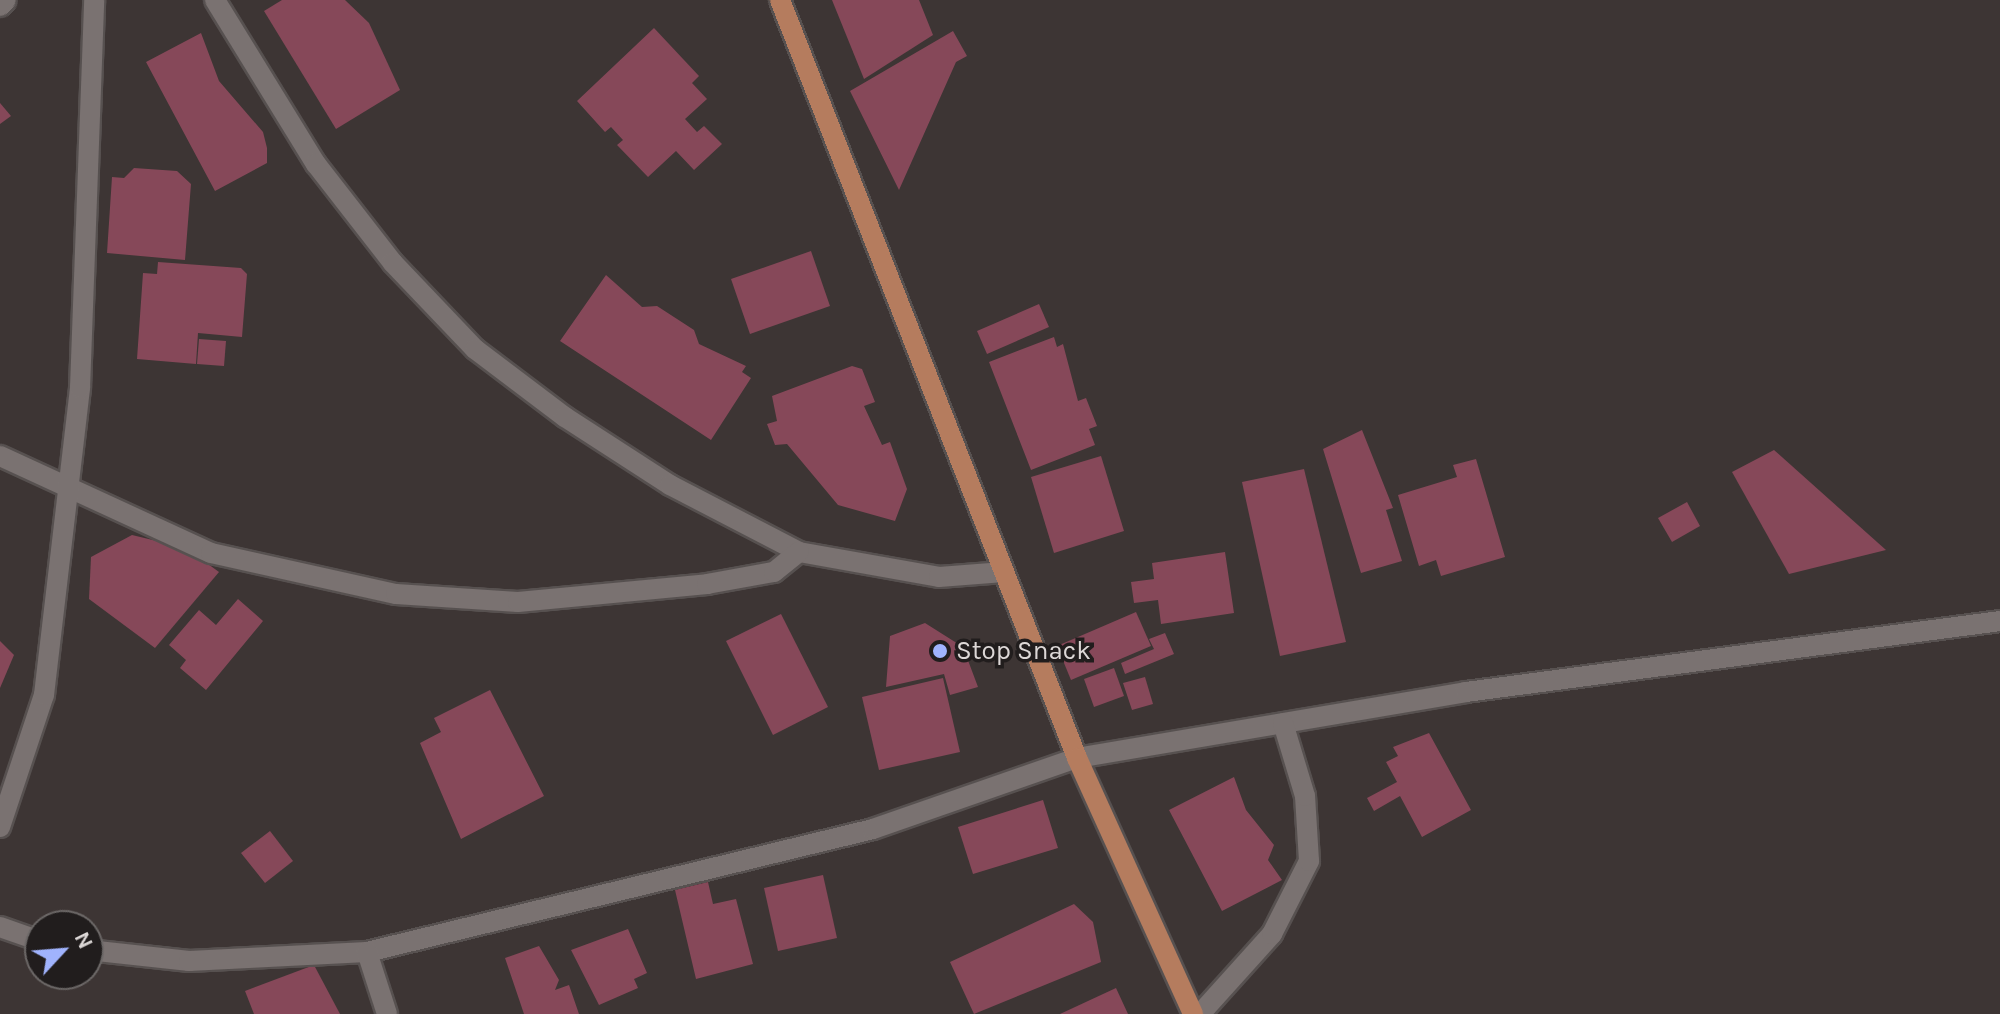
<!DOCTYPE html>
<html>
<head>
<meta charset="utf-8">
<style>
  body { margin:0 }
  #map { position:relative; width:2000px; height:1014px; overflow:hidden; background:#3d3534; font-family:Karla,sans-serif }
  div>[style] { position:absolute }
  .building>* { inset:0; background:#864859 }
  .roads { filter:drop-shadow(2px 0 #575150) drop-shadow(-2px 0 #575150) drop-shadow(0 2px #575150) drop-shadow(0 -2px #575150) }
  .minor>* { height:20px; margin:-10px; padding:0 10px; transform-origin:10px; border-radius:10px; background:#7a7271 }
  .major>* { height:20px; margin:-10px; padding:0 10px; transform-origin:10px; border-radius:10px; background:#b57c5e }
  .dots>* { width:22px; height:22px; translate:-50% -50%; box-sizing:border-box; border:4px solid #211d1d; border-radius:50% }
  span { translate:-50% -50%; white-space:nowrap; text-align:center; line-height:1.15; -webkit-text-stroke:7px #211d1d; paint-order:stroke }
  .poi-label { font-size:26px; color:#ddd8d7 }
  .left { translate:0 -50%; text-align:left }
  .north { position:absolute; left:24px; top:910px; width:80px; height:80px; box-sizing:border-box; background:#211d1d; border:2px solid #6c6867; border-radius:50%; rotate:64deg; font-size:22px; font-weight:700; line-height:32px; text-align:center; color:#ddd8d7 }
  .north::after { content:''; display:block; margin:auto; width:28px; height:36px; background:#a0b3fd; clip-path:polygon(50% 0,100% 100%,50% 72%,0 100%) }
</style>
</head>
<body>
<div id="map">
  <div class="building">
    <i style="clip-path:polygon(282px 0,345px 0,369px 23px,400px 90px,336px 129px,264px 11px)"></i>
    <i style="clip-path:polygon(832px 0,919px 0,933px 35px,864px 79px)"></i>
    <i style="clip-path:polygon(654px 28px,699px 76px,692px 83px,707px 99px,685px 119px,697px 132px,704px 126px,722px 144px,694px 170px,676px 151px,648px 177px,617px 145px,623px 140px,611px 127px,605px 132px,577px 101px)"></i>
    <i style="clip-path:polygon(953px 31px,967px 56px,956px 62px,899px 190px,850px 91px)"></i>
    <i style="clip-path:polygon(201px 33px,219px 81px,263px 132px,267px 148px,267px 163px,215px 191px,146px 62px)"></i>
    <i style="clip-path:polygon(0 103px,11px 116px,0 124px)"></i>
    <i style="clip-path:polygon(134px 168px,177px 171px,191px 184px,185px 260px,107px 253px,112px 177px,124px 178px)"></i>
    <i style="clip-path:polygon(811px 251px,830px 306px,750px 334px,731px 279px)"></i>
    <i style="clip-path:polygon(158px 262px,241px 268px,247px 274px,242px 337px,198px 333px,196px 364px,137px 359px,143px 273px,157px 274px)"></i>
    <i style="clip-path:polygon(606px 275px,642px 307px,657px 306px,694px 330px,699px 344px,746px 366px,742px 372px,751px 378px,711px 440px,560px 341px)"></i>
    <i style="clip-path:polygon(1039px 304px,1049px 327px,987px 354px,977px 331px)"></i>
    <i style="clip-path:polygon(1054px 337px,1057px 347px,1063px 344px,1078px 401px,1086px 398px,1097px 426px,1089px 429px,1095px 445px,1031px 470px,989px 362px)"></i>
    <i style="clip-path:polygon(199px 339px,226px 341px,224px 366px,197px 364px)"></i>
    <i style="clip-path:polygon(852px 366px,862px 369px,875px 402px,864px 406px,882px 445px,890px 442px,907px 489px,895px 521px,838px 505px,787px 444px,775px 445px,767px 424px,777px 421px,772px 396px)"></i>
    <i style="clip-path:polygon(1362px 430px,1393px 508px,1386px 510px,1402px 561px,1361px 573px,1323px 449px)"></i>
    <i style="clip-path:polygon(1774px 450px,1886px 550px,1789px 574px,1732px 472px)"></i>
    <i style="clip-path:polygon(1101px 456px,1124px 531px,1054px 553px,1031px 477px)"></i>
    <i style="clip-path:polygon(1476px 459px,1505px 557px,1441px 576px,1436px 560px,1419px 566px,1398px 495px,1457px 477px,1453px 465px)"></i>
    <i style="clip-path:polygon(1304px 469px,1346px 642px,1280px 656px,1242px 482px)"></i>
    <i style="clip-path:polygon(1687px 502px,1700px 526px,1672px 542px,1658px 518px)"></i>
    <i style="clip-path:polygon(132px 535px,186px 548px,219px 572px,155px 648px,89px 599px,91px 557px)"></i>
    <i style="clip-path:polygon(1225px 552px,1234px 613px,1161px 624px,1158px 600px,1134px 603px,1131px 582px,1154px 579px,1152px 563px)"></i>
    <i style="clip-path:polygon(238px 599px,263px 621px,206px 690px,180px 668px,186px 660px,169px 645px,199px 610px,216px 625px)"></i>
    <i style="clip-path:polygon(1136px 612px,1151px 646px,1071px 680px,1057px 646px)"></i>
    <i style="clip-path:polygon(781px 614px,828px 707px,773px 735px,726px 641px)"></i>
    <i style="clip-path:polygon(925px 623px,963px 647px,978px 687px,950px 695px,944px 674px,886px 687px,890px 636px)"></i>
    <i style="clip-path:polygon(1165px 633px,1174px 654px,1125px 674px,1121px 663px,1154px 649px,1149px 639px)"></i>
    <i style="clip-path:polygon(0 641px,14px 655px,0 688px)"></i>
    <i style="clip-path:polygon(1114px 668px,1124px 696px,1094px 707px,1084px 679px)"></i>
    <i style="clip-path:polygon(1145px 677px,1153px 704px,1132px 710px,1123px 683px)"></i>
    <i style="clip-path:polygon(943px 678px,960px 752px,879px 770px,862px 697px)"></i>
    <i style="clip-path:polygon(490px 690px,544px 796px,461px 839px,420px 743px,441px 732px,434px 718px)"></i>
    <i style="clip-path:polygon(1429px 733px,1471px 810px,1422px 837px,1400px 796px,1374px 811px,1367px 798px,1397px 782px,1386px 762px,1398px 756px,1393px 747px)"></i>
    <i style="clip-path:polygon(1234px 777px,1246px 810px,1274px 845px,1268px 860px,1282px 880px,1222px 911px,1169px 810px)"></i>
    <i style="clip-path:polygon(1043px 800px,1058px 848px,973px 874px,958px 827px)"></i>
    <i style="clip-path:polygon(270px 831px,293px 861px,265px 883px,241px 853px)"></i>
    <i style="clip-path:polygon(823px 875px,837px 938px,778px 951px,764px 888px)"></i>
    <i style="clip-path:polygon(708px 882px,713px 904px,736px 899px,753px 964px,696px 979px,675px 890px)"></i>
    <i style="clip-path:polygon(1074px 904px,1093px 922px,1101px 962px,974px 1014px,950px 962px)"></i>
    <i style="clip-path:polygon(628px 929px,647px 973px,634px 979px,638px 988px,599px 1005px,571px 950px)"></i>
    <i style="clip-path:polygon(539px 946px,559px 980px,555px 990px,569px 985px,579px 1014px,524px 1014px,505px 958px)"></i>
    <i style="clip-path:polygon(314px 965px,340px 1014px,254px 1014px,245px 991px)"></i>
    <i style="clip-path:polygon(1116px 988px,1128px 1014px,1060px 1014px)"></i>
  </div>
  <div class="roads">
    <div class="minor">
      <i style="left:215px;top:0;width:193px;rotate:58.4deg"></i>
      <i style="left:316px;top:164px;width:125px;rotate:52.1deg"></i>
      <i style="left:393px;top:263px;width:119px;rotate:46.4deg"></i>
      <i style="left:475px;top:349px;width:113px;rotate:37.1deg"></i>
      <i style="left:565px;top:417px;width:125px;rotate:32.9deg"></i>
      <i style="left:670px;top:485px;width:145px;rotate:27.4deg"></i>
      <i style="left:799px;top:552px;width:142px;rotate:10.1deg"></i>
      <i style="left:939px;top:577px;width:65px;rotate:-4.4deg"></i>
      <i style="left:0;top:6px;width:8px;rotate:-45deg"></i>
      <i style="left:0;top:456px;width:232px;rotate:24.7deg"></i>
      <i style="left:211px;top:553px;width:189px;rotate:12.5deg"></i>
      <i style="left:396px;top:594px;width:122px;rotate:3.8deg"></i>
      <i style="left:518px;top:602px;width:190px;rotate:-5.4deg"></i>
      <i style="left:707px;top:584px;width:68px;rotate:-10.2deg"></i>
      <i style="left:774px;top:572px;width:32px;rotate:-39deg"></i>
      <i style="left:0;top:827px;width:139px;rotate:-71.6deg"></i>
      <i style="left:44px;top:695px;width:309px;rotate:-83.3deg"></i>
      <i style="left:80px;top:388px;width:388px;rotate:-87.9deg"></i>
      <i style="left:0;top:927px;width:42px;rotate:19.3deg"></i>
      <i style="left:88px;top:950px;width:102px;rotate:6.2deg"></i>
      <i style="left:189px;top:961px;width:178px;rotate:-2.9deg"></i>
      <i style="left:367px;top:952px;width:521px;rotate:-13.66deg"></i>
      <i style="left:873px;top:829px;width:216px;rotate:-19.2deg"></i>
      <i style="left:1077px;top:758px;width:395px;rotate:-9.6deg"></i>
      <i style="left:1466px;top:692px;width:539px;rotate:-7.57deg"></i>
      <i style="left:367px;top:952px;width:65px;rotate:72.1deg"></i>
      <i style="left:1200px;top:1014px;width:108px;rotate:-48deg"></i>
      <i style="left:1272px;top:934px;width:82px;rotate:-63.1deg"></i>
      <i style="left:1309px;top:861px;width:65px;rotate:-93.5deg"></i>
      <i style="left:1305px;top:796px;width:76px;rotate:-106.8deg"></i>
    </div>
    <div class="major">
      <i style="left:780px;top:0;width:814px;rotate:68.6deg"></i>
      <i style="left:1077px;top:758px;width:281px;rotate:65.6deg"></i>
    </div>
  </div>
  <div class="dots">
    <i style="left:940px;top:651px;background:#a0b3fd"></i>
  </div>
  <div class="poi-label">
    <span class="left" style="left:956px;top:651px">Stop Snack</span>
  </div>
  <div class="north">N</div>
</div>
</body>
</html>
